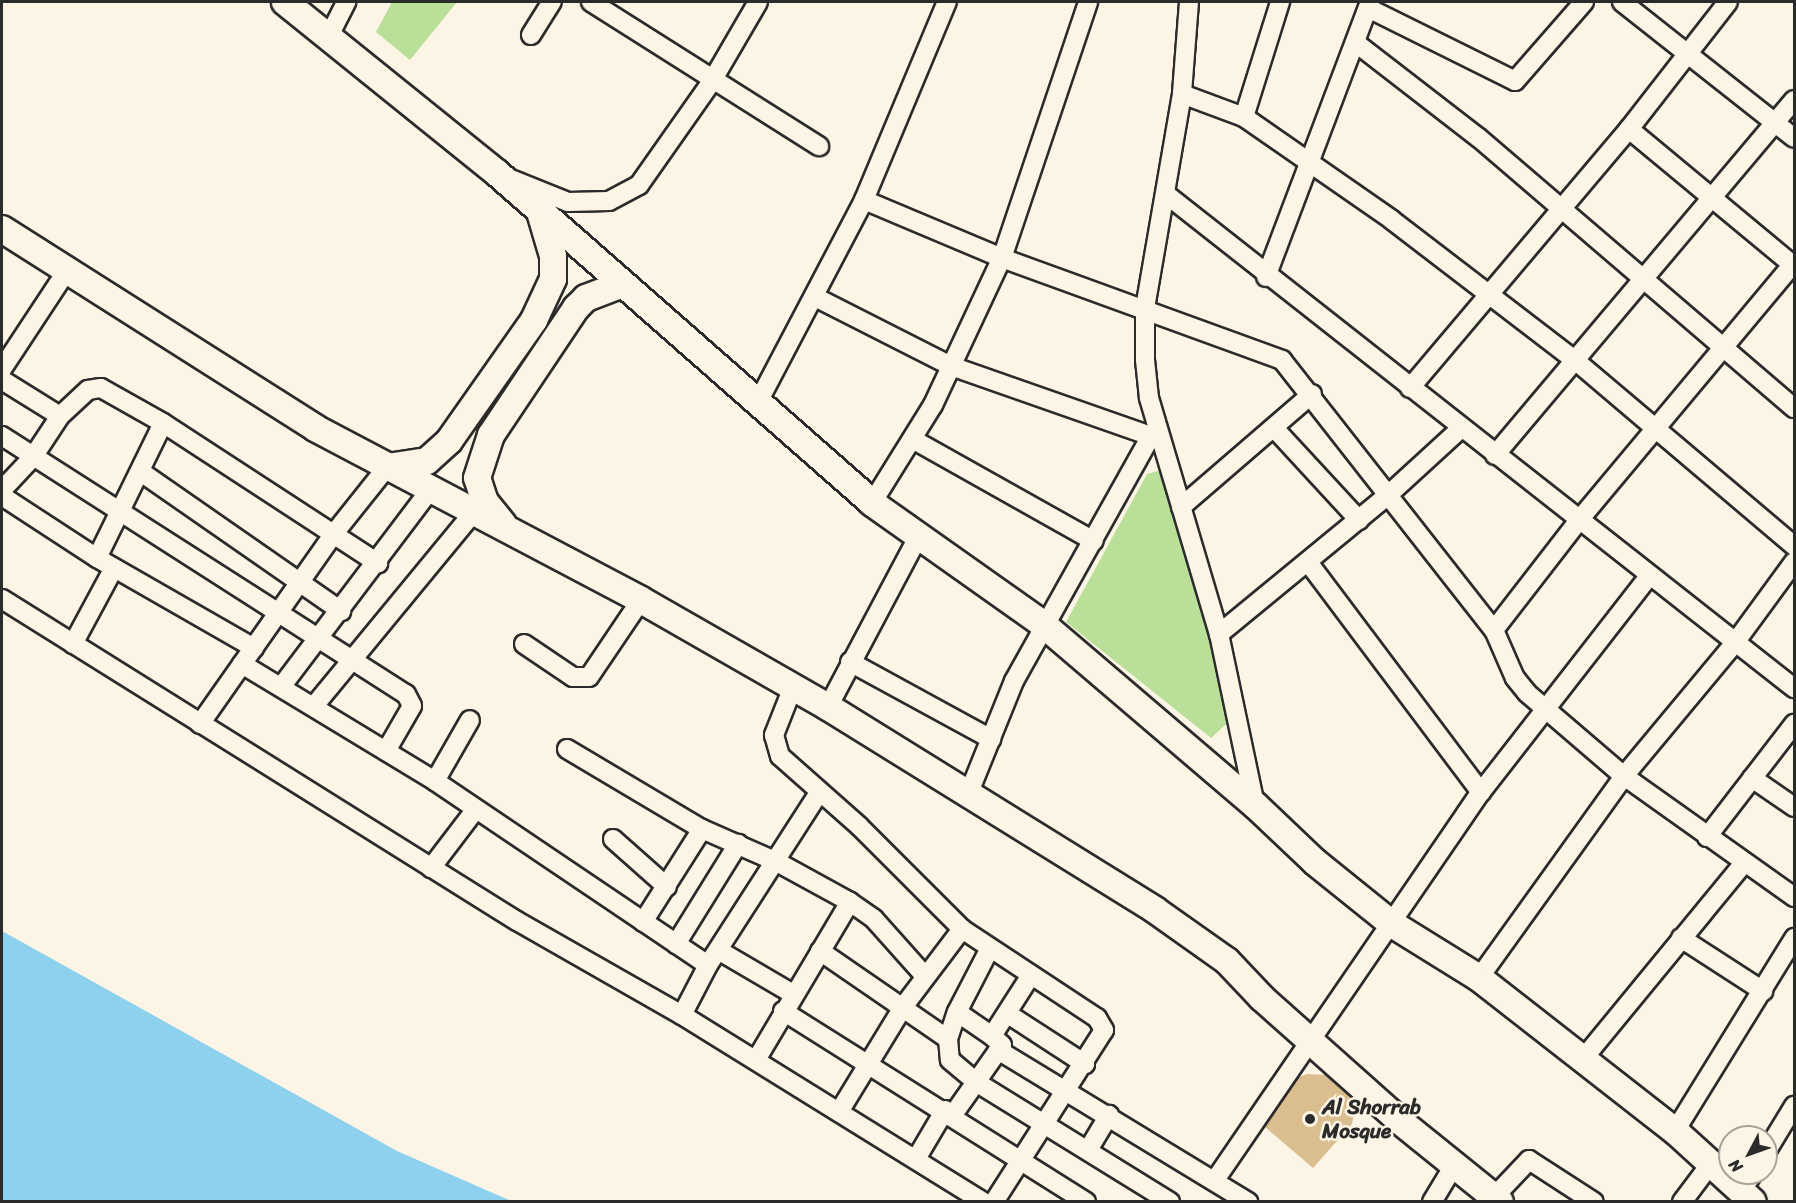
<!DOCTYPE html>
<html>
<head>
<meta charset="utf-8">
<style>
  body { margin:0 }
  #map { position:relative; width:1796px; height:1203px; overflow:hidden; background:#fcf5e5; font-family:Sriracha,sans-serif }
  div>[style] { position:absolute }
  .green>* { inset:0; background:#badf99 }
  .water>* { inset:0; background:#8ed1ef }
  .building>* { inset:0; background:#dabe8f }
  .roads { filter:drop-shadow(2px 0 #2b2b2b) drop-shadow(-2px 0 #2b2b2b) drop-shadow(0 2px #2b2b2b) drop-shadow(0 -2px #2b2b2b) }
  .minor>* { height:18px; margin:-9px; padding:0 9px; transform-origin:9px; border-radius:9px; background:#fcf5e5 }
  .highway>* { height:26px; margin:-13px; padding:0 13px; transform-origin:13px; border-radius:13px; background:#fcf5e5 }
  .dots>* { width:16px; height:16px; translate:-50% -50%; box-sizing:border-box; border:3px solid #fcf5e5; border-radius:50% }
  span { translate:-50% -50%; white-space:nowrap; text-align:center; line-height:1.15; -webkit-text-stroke:5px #fcf5e5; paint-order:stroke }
  .poi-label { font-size:21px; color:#2b2b2b; font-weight:700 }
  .left { translate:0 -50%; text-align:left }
  .frame { position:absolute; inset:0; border:3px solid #2b2b2b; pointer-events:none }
  .north { position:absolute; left:1718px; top:1125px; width:60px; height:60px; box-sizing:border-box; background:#fcf5e5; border:2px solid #a8a49b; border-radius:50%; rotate:229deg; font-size:16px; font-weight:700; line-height:24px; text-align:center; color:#2b2b2b }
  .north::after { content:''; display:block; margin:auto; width:21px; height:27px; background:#2b2b2b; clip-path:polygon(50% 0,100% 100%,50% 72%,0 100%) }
</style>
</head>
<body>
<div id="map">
  <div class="green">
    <i style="clip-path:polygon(392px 2px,457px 2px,410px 60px,376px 32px)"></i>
    <i style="clip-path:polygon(1165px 469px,1237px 714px,1211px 738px,1066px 622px,1147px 474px)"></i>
  </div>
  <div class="water">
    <i style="clip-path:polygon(2px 931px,397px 1151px,511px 1201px,2px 1201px)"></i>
  </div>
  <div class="building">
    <i style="clip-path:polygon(1307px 1074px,1326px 1075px,1356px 1102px,1352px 1124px,1313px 1168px,1265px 1127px,1299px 1077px)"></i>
  </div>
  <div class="roads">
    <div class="minor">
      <i style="left:591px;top:2px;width:270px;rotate:32.3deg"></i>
      <i style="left:1189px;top:2px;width:92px;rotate:94.4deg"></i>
      <i style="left:1182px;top:94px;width:218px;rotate:99.8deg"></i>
      <i style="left:1145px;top:309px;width:51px;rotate:90deg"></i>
      <i style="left:1145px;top:360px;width:38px;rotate:84deg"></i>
      <i style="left:1149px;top:398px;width:246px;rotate:73.5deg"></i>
      <i style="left:1219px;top:634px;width:175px;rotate:78.1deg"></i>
      <i style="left:1622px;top:2px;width:219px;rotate:38.3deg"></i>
      <i style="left:1368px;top:8px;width:164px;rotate:26.4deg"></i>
      <i style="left:1515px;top:81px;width:105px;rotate:-48.9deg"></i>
      <i style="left:330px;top:34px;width:36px;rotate:-63deg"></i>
      <i style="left:531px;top:35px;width:39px;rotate:-58deg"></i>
      <i style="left:1356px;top:43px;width:155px;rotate:37.7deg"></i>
      <i style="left:1479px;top:138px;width:415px;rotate:40.6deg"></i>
      <i style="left:1182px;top:94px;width:66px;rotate:20.4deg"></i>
      <i style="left:1244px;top:117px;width:180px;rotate:34.8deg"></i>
      <i style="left:1392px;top:220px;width:232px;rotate:37.5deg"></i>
      <i style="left:1576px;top:361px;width:286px;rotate:40.3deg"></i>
      <i style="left:1244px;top:117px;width:121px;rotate:-72.6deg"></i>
      <i style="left:1629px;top:129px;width:214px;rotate:39.7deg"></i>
      <i style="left:511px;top:179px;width:61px;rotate:22deg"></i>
      <i style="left:568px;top:202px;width:41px;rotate:-1.4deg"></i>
      <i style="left:609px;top:201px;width:34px;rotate:-28deg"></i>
      <i style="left:639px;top:185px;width:127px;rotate:-54.9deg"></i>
      <i style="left:712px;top:81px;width:91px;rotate:-59.8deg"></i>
      <i style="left:1167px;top:195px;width:798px;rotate:38.18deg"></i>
      <i style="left:864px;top:200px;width:150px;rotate:22.8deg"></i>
      <i style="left:1002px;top:258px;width:298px;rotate:20deg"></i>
      <i style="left:1282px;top:360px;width:343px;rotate:51.9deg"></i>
      <i style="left:1494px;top:630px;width:52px;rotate:66.4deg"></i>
      <i style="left:1515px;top:678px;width:19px;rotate:51deg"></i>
      <i style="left:1527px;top:693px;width:128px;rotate:40.6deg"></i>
      <i style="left:1624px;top:776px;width:209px;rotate:35.4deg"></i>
      <i style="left:1266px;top:277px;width:294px;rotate:-69.3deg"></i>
      <i style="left:815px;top:297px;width:153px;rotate:26.9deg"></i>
      <i style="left:951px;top:366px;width:220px;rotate:19.3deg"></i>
      <i style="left:2px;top:369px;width:116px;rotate:-56.6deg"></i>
      <i style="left:2px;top:380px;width:68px;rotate:31.8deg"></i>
      <i style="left:1410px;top:388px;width:339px;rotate:-49.8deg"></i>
      <i style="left:1629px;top:129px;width:161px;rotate:-52.1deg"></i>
      <i style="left:757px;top:404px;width:230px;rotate:-62.3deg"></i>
      <i style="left:864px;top:200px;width:215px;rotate:-67.3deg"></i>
      <i style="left:1275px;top:429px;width:124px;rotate:47.3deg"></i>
      <i style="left:2px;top:436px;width:479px;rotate:32.6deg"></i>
      <i style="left:406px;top:694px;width:13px;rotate:63deg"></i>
      <i style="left:412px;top:706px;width:52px;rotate:120deg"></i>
      <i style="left:914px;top:440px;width:206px;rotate:29.3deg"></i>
      <i style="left:1495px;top:455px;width:464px;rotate:-49.9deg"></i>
      <i style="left:141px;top:472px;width:244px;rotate:34.8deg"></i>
      <i style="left:2px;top:490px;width:45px;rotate:-46.8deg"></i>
      <i style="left:33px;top:457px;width:49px;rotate:-56.6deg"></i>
      <i style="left:60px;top:416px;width:38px;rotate:-43deg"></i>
      <i style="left:88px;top:390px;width:13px;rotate:-9deg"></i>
      <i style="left:101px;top:388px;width:71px;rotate:29.4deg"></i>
      <i style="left:163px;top:423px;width:257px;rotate:33.1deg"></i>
      <i style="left:2px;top:496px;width:113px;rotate:33.1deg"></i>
      <i style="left:97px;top:558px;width:181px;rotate:29.8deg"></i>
      <i style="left:872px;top:503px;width:115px;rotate:-58.1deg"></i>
      <i style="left:933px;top:405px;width:162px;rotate:-64.9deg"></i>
      <i style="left:1002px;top:258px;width:270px;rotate:-71.4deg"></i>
      <i style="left:1181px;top:507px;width:173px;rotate:-40.8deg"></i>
      <i style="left:97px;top:558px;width:150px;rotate:-63.9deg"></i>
      <i style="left:1308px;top:562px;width:288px;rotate:53.1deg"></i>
      <i style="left:2px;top:599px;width:607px;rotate:32.02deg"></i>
      <i style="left:517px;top:921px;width:190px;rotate:29.7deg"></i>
      <i style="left:682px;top:1015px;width:355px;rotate:31.8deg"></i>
      <i style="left:1494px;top:630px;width:139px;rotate:-52.3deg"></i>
      <i style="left:1579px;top:520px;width:335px;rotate:-50.1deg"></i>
      <i style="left:1219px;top:634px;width:217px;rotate:-39.4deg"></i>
      <i style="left:1387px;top:496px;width:99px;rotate:-42.5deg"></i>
      <i style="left:73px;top:644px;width:86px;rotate:-61.7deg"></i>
      <i style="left:524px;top:644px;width:59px;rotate:34deg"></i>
      <i style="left:573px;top:677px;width:16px"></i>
      <i style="left:589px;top:677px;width:93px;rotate:-56deg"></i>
      <i style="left:850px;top:662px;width:161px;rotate:28.6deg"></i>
      <i style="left:242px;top:664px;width:226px;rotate:31.2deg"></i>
      <i style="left:435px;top:781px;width:329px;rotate:34deg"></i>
      <i style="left:281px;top:687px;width:247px;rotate:-52.9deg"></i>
      <i style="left:793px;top:687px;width:52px;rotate:111.6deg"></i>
      <i style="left:774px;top:735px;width:22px;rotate:74deg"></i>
      <i style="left:780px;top:756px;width:106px;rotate:41.5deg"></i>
      <i style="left:859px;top:826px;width:146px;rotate:45deg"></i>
      <i style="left:962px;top:929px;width:162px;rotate:33.4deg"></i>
      <i style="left:1097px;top:1018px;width:14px;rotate:60deg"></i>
      <i style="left:1104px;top:1030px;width:204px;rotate:122.6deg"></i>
      <i style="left:314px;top:706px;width:251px;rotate:-50.5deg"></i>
      <i style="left:828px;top:707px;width:195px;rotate:-62.1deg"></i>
      <i style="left:200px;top:724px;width:230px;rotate:-54.9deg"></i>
      <i style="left:332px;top:536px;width:88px;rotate:-51.4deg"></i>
      <i style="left:567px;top:749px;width:157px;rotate:30.7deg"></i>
      <i style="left:702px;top:829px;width:82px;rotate:23.7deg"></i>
      <i style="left:777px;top:862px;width:83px;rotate:28.7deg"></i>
      <i style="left:850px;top:902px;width:29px;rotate:35deg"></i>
      <i style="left:874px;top:919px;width:76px;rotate:48.2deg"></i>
      <i style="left:1752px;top:778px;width:51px;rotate:34.6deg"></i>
      <i style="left:435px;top:781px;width:70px;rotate:-60.2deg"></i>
      <i style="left:968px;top:795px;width:123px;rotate:-68deg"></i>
      <i style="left:1014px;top:681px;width:278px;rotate:-60.8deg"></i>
      <i style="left:1707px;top:837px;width:143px;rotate:-52.4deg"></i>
      <i style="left:613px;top:839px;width:72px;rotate:41.6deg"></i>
      <i style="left:431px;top:868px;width:74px;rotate:-52.7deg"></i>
      <i style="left:643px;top:922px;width:110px;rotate:-57.6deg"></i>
      <i style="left:1681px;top:938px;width:98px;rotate:32.9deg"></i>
      <i style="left:676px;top:944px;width:118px;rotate:-58.2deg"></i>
      <i style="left:718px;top:950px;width:87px;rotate:30.4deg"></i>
      <i style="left:820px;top:951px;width:155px;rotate:34.5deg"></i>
      <i style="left:948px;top:1039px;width:28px;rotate:-72deg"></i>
      <i style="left:957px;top:1012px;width:70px;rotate:-62.7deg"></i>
      <i style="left:1031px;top:975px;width:72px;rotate:122.6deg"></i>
      <i style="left:992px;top:1036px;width:13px;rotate:42deg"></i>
      <i style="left:1002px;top:1045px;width:45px;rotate:125.1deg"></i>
      <i style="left:976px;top:1082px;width:228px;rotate:31.7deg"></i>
      <i style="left:1479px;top:978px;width:249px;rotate:-54.3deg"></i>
      <i style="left:1624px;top:776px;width:172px;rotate:-50.2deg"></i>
      <i style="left:1734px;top:644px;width:102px;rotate:-53.8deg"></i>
      <i style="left:783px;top:1011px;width:358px;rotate:32.2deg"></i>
      <i style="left:957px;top:1012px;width:42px;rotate:34.4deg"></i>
      <i style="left:1008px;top:1014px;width:92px;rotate:33deg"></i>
      <i style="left:682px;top:1015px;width:56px;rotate:-62.5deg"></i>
      <i style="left:708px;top:965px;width:205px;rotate:-57.2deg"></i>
      <i style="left:948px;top:1039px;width:21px;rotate:85deg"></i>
      <i style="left:950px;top:1060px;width:34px;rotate:40deg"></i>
      <i style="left:976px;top:1082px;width:42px;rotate:125.2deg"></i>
      <i style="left:998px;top:1050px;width:293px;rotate:31.3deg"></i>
      <i style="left:1583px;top:1059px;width:254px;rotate:-50.6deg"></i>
      <i style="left:756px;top:1060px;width:184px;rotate:-59.3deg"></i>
      <i style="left:839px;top:1112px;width:123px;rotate:-58.6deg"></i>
      <i style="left:903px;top:1007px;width:98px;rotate:-52.9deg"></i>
      <i style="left:1675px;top:1131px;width:227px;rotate:-58.3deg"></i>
      <i style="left:1088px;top:1150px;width:41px;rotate:-59deg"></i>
      <i style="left:1766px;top:1152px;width:54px;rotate:-58.7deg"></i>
      <i style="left:916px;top:1159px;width:57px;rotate:-59.4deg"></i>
      <i style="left:1215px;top:1180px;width:470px;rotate:-55.6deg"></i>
      <i style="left:1481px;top:792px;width:274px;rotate:-52.1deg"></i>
      <i style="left:1742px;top:1190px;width:20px;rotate:-57deg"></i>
      <i style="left:1494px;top:1197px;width:51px;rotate:-46.6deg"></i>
      <i style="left:1529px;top:1160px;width:77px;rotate:32.9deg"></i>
      <i style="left:1432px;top:1202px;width:41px;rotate:-59deg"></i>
      <i style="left:1682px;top:1202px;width:50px;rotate:-53.1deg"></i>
    </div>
    <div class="highway">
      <i style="left:285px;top:2px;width:272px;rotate:38.9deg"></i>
      <i style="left:497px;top:173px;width:500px;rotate:41.3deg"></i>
      <i style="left:872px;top:503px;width:211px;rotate:35.3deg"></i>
      <i style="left:1044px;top:625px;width:277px;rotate:40.5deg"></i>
      <i style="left:1255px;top:805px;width:83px;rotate:43.5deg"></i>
      <i style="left:1315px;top:862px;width:99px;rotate:38.8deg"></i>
      <i style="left:1392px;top:924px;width:102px;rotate:31.8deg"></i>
      <i style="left:1479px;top:978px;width:249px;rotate:38deg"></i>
      <i style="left:1675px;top:1131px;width:105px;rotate:42.3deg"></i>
      <i style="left:2px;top:229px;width:371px;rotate:32.4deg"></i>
      <i style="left:315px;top:428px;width:369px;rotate:27.8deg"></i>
      <i style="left:641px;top:600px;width:215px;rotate:29.8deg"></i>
      <i style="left:828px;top:707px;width:385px;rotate:31.8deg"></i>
      <i style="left:1155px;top:910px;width:88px;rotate:35.3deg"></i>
      <i style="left:1227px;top:961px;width:51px;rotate:46.6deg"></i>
      <i style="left:1262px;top:998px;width:186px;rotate:41.7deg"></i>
      <i style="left:1401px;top:1122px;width:127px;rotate:38.9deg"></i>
      <i style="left:387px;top:467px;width:40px;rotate:-8.5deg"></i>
      <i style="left:427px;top:461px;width:30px;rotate:-42deg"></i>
      <i style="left:449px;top:441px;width:148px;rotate:-54.9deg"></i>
      <i style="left:534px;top:320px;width:45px;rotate:-65.1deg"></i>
      <i style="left:553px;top:279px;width:23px;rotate:-90deg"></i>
      <i style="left:553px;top:256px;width:46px;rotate:-106.5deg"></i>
      <i style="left:503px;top:524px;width:28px;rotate:-129deg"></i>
      <i style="left:485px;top:502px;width:25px;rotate:-108deg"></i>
      <i style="left:477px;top:478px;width:45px;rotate:-72deg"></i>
      <i style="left:491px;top:435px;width:153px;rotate:-56.2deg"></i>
      <i style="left:576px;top:308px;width:14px;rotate:-45deg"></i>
      <i style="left:586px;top:298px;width:39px;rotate:-21deg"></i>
    </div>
  </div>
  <div class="dots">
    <i style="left:1310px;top:1119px;background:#2b2b2b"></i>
  </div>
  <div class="poi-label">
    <span class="left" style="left:1322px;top:1119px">Al Shorrab<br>Mosque</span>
  </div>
  <div class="frame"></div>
  <div class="north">N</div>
</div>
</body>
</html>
